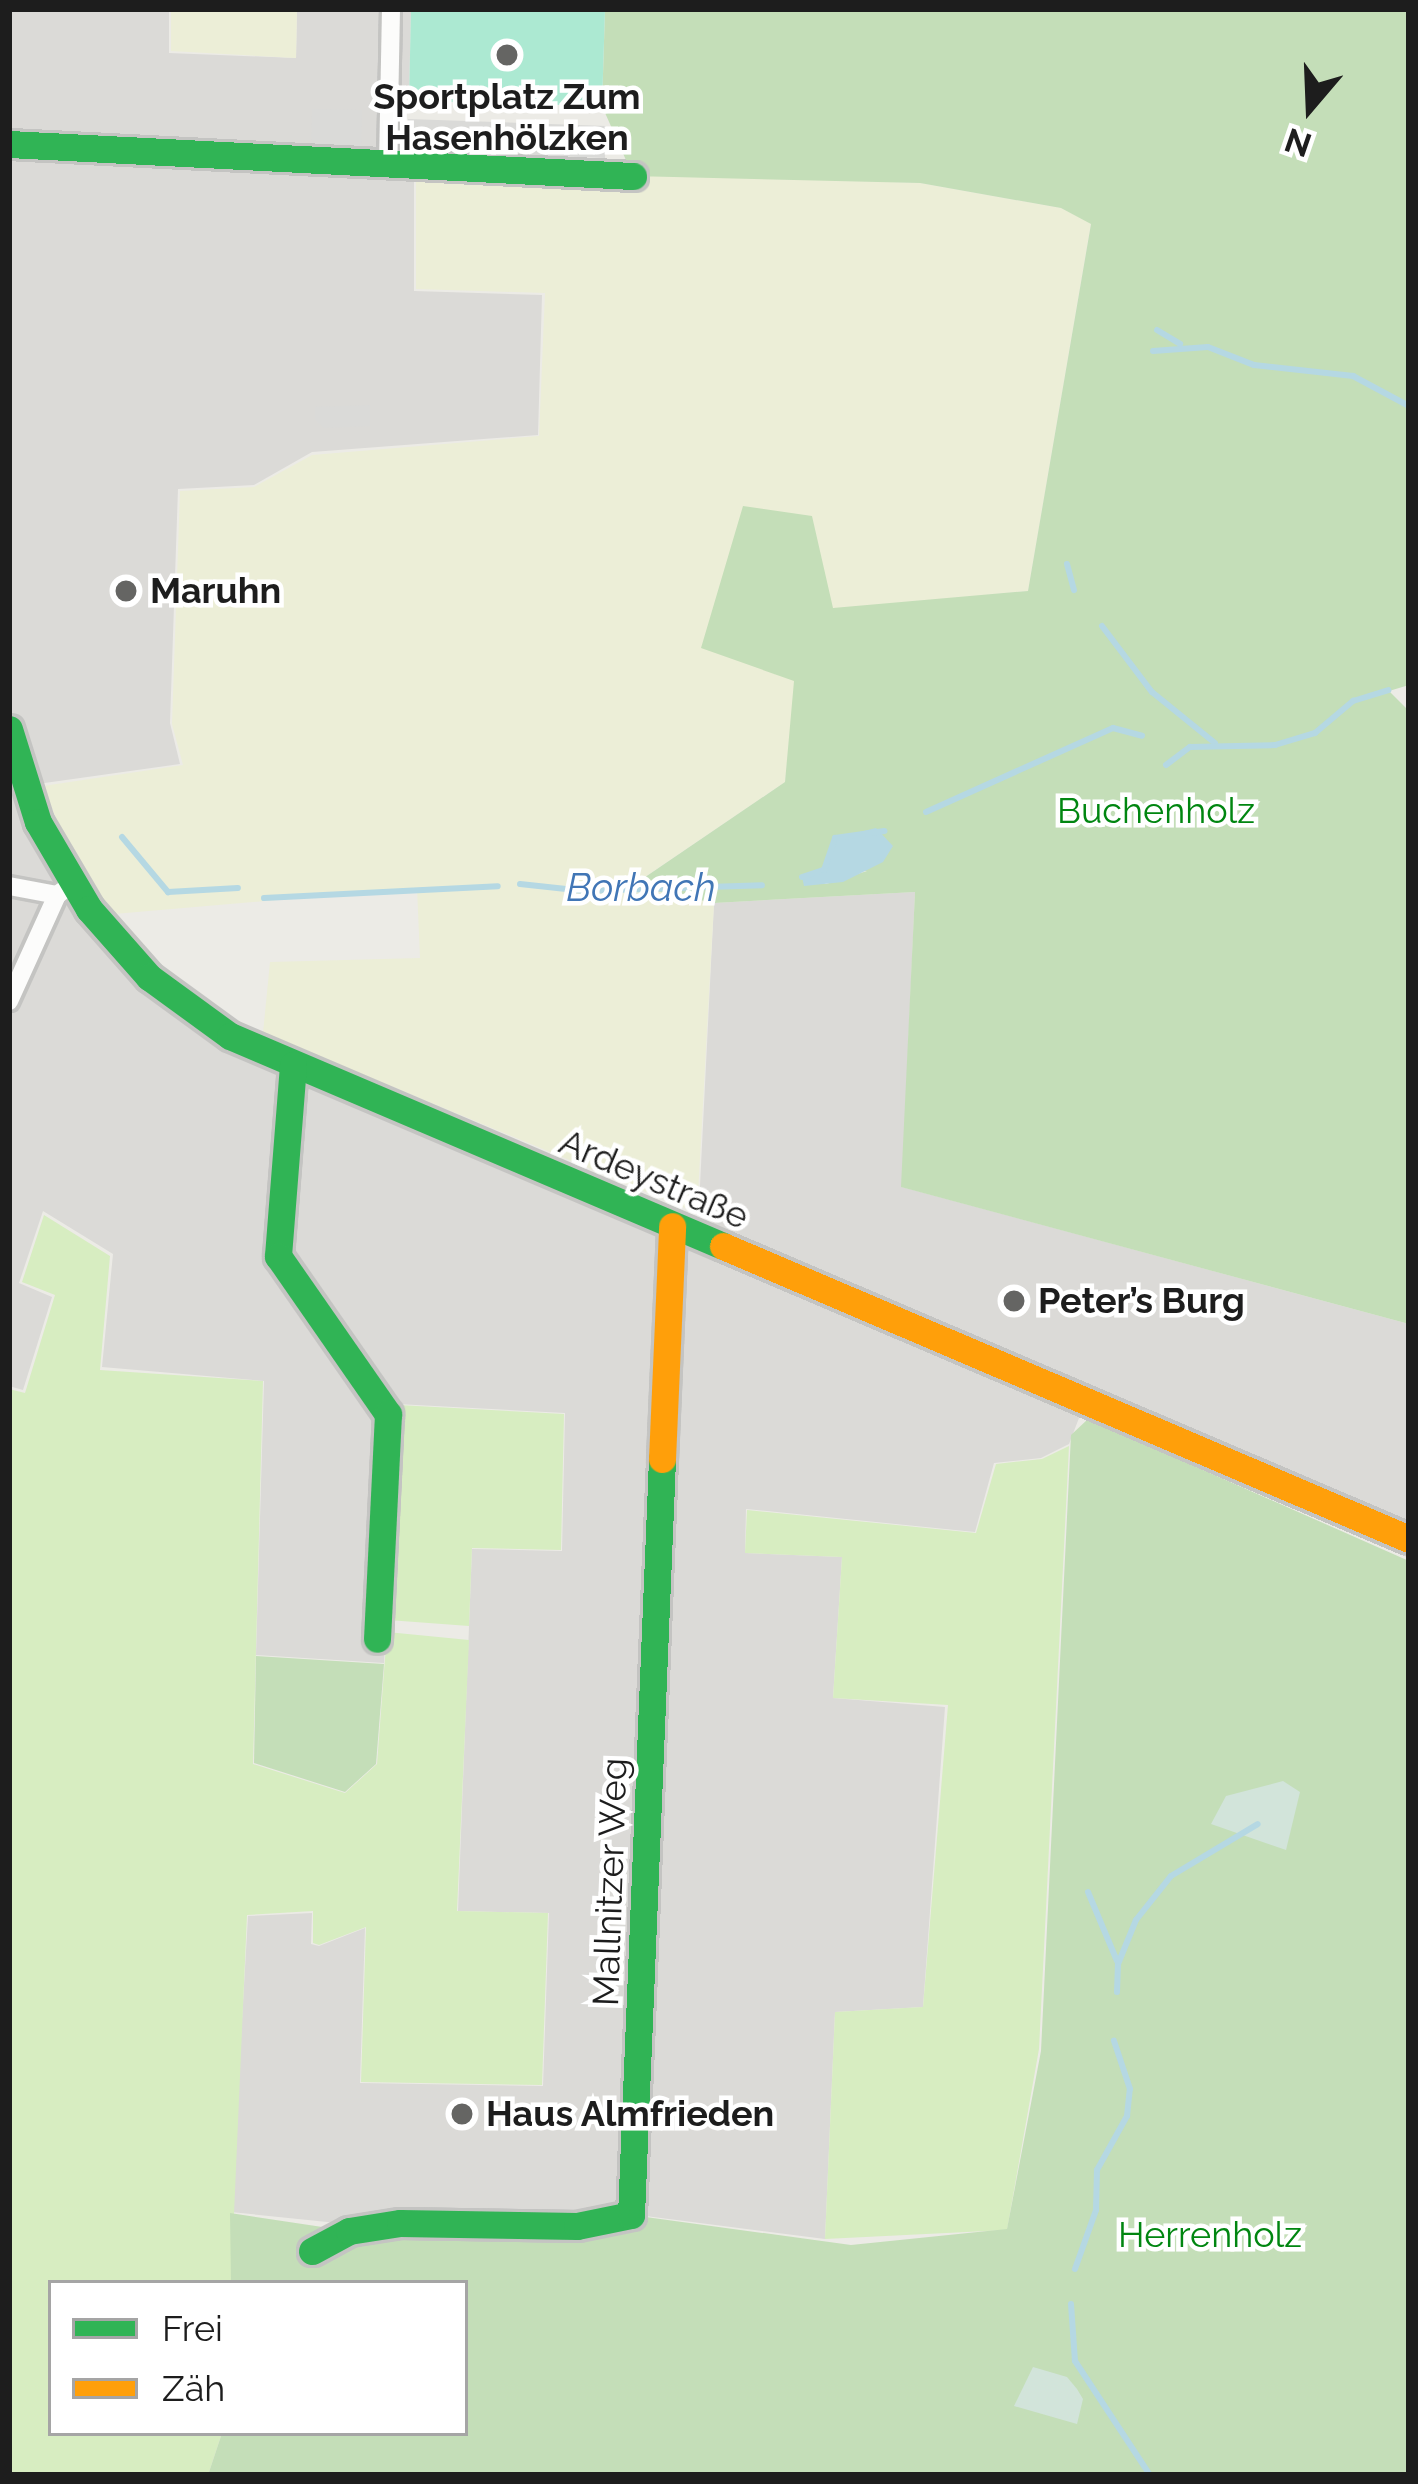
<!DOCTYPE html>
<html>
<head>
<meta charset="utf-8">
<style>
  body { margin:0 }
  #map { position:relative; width:1418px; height:2484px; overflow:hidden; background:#ecebe6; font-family:Raleway,sans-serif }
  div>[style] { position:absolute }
  .residential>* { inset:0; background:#dbdad7 }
  .farmland>* { inset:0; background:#eceed7 }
  .grass>* { inset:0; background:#d7edc1 }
  .forest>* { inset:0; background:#c4deb8 }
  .wetland>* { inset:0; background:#d2e4da }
  .pitch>* { inset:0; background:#ace9d2 }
  .parking>* { inset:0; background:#dadad8 }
  .water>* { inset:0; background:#b5d8e3 }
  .stream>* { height:6px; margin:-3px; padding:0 3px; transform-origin:3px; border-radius:3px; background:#b5d8e3 }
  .roads { filter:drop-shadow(3px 0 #c4c4c2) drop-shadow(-3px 0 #c4c4c2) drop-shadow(0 3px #c4c4c2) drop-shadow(0 -3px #c4c4c2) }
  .street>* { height:18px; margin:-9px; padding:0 9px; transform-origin:9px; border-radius:9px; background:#fcfcfb }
  .fast>* { height:27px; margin:-13.5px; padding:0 13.5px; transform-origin:13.5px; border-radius:13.5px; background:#30b455 }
  .slow>* { height:27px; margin:-13.5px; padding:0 13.5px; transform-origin:13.5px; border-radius:13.5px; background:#ff9f0a }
  .dots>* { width:33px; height:33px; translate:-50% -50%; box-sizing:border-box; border:6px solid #fff; border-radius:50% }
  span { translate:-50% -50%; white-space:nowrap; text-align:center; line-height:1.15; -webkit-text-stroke:9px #fff; paint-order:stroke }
  .poi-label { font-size:36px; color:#1d1d1d; font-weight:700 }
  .left { translate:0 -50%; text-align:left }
  .park-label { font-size:36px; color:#018611 }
  .street-label { font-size:36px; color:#1d1d1d }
  .water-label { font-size:39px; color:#4176b6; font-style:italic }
  .frame { position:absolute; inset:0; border:12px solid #1d1d1d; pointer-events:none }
  .legend { position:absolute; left:48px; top:2280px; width:420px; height:156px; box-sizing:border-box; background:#fff; border:3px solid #a5a5a5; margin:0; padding:15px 21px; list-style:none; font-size:36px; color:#1d1d1d }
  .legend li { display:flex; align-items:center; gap:24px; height:60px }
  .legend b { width:60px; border:3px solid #a5a5a5 }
  .north { position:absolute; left:1250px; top:48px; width:120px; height:120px; -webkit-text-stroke:9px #fff; paint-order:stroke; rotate:199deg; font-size:33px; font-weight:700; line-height:48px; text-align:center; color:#1d1d1d }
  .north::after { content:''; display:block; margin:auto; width:42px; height:54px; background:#1d1d1d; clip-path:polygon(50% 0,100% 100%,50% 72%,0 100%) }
</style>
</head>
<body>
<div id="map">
  <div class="residential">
    <i style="clip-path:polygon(9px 9px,169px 9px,169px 53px,296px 58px,297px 9px,411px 9px,409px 101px,394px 160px,414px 161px,414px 291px,542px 295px,538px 435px,312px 452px,254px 485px,178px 489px,170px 723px,180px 764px,16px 787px,45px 862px,81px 921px,137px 984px,195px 1031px,275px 1073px,697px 1246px,714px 903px,915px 892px,902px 1187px,1409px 1324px,1409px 1534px,1089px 1392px,1069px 1444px,1041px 1458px,994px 1463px,975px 1532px,746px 1509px,745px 1553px,842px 1557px,833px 1698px,945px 1707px,923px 2007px,835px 2012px,825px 2239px,630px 2214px,347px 2224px,231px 2212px,248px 1916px,312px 1913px,311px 1944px,319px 1946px,365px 1928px,360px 2083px,543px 2086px,549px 1913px,458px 1911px,472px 1549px,562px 1551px,565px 1413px,397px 1404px,384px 1663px,256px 1655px,264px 1381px,102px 1367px,113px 1254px,43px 1211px,19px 1283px,52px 1297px,23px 1390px,9px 1386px)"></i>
  </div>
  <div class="farmland">
    <i style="clip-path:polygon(171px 9px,297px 9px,296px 58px,171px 51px)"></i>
    <i style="clip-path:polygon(416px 166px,920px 183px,1061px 208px,1091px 223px,1028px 591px,832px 609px,812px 517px,785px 782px,633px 885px,714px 903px,697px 1213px,263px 1033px,270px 962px,420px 958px,417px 888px,114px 914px,70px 853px,43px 786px,183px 765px,172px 724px,180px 491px,254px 487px,312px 455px,539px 436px,545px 293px,416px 289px)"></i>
  </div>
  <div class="grass">
    <i style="clip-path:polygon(44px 1215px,110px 1256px,100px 1370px,263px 1381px,253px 1764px,345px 1793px,377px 1764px,387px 1632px,469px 1640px,457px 1911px,548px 1913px,542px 2085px,361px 2082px,366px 1927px,319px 1945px,313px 1943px,313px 1911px,247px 1915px,231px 2283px,51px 2283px,51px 2433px,222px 2433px,208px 2475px,9px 2475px,9px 1389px,25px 1393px,55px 1295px,22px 1282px)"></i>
    <i style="clip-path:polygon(398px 1405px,564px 1414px,561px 1550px,472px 1548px,469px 1626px,388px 1620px)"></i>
    <i style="clip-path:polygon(1069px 1446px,1039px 2049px,1007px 2230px,825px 2239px,835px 2012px,923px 2007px,948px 1705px,833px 1698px,842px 1557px,745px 1553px,747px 1510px,976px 1533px,996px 1464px,1042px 1459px)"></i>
  </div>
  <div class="forest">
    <i style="clip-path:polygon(evenodd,605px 9px,1409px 9px,1409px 685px,1389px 691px,1409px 711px,1409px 1324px,901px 1187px,915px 892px,714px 903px,632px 886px,785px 782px,794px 681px,701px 648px,743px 506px,812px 516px,833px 608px,1028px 591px,1091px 224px,1061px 208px,920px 183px,633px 176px,602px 106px,605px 9px,824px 870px,867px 871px,826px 884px,803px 877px,824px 870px)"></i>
    <i style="clip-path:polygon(1088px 1419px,1409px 1561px,1409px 2475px,208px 2475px,222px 2433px,465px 2433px,465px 2283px,231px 2283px,230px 2213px,349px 2231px,631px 2215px,851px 2245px,1007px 2229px,1041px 2051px,1071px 1435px)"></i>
    <i style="clip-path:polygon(256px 1656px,384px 1664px,376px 1764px,345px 1792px,254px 1763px)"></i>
  </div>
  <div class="wetland">
    <i style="clip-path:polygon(1283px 1781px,1300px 1792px,1286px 1850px,1211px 1824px,1226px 1796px)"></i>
    <i style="clip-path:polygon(1033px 2367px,1067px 2377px,1077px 2389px,1083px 2399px,1077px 2424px,1014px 2406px)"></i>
  </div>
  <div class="pitch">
    <i style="clip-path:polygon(411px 9px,605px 9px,602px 106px,409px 101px)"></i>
  </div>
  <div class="parking">
    <i style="clip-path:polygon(312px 109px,362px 110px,361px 157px,311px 156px)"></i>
    <i style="clip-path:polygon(408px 119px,606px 126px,605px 158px,407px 151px)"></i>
    <i style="clip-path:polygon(370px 405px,370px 426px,324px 428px,315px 420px,315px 407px)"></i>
  </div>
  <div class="water">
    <i style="clip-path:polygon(876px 828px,893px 846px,883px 862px,843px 882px,804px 886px,802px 877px,824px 870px,835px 838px)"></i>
  </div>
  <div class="stream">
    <i style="left:1157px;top:330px;width:27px;rotate:31deg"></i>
    <i style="left:1153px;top:351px;width:55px;rotate:-4.2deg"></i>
    <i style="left:1208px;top:347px;width:49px;rotate:21.4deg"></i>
    <i style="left:1254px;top:365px;width:100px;rotate:6.3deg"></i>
    <i style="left:1353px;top:376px;width:64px;rotate:28.2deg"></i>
    <i style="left:1067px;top:564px;width:27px;rotate:75deg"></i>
    <i style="left:1102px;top:626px;width:83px;rotate:52.9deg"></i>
    <i style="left:1152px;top:692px;width:81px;rotate:39deg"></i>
    <i style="left:1166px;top:765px;width:30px;rotate:-37deg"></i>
    <i style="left:1190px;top:747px;width:85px;rotate:-1.3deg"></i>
    <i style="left:1275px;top:745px;width:42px;rotate:-16.7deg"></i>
    <i style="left:1315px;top:733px;width:50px;rotate:-40.1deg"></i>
    <i style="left:1353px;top:701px;width:37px;rotate:-17deg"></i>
    <i style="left:926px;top:812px;width:205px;rotate:-24.2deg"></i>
    <i style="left:1113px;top:728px;width:30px;rotate:15deg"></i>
    <i style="left:122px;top:837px;width:72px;rotate:50.1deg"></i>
    <i style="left:168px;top:892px;width:70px;rotate:-3.3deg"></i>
    <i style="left:802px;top:877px;width:23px;rotate:-18deg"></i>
    <i style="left:824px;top:870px;width:34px;rotate:-71deg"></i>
    <i style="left:835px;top:838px;width:50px;rotate:-8deg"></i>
    <i style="left:520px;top:884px;width:65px;rotate:6.1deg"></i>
    <i style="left:585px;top:891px;width:177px;rotate:-1.9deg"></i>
    <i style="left:264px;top:898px;width:234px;rotate:-2.9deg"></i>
    <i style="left:1088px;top:1892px;width:75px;rotate:67.2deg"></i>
    <i style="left:1117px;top:1992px;width:28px;rotate:-88deg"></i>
    <i style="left:1118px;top:1964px;width:48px;rotate:-67.8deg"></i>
    <i style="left:1136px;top:1920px;width:56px;rotate:-51.5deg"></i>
    <i style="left:1171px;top:1876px;width:101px;rotate:-30.9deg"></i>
    <i style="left:1075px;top:2269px;width:63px;rotate:-70.4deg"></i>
    <i style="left:1096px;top:2210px;width:40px;rotate:-88.6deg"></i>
    <i style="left:1097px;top:2170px;width:62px;rotate:-60.9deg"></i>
    <i style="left:1127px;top:2116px;width:27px;rotate:-84deg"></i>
    <i style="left:1130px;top:2089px;width:51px;rotate:-108.4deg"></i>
    <i style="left:1071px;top:2304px;width:57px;rotate:86deg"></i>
    <i style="left:1075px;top:2361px;width:136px;rotate:56.7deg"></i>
  </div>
  <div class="roads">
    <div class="street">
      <i style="left:388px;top:165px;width:156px;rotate:-88.9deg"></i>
      <i style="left:9px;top:886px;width:49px;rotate:10.6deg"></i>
      <i style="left:9px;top:1001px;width:116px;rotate:-65.6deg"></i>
      <i style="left:57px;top:895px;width:17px;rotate:-36deg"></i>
    </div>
    <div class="fast">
      <i style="left:9px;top:144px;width:625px;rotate:2.94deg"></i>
      <i style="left:9px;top:729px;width:97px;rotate:72.7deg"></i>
      <i style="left:38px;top:822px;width:101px;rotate:59.6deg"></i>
      <i style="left:89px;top:909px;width:91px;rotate:48.6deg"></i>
      <i style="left:149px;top:977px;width:100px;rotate:36.1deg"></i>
      <i style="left:230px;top:1036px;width:536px;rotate:23.07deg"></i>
      <i style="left:293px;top:1065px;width:192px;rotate:94.5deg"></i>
      <i style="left:278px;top:1256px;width:193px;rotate:55.2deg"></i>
      <i style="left:388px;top:1414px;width:225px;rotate:92.8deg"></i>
      <i style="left:312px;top:2251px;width:42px;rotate:-28.4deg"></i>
      <i style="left:349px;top:2231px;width:52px;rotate:-8.9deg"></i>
      <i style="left:400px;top:2223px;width:177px;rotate:1deg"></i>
      <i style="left:577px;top:2226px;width:55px;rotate:-11.5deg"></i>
      <i style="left:631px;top:2215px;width:757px;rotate:-87.65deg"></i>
    </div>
    <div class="slow">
      <i style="left:723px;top:1246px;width:746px;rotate:23.13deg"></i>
      <i style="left:662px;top:1459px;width:233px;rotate:-87.5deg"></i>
    </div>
  </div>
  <div class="dots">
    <i style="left:507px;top:55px;background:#656563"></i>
    <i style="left:126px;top:591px;background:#656563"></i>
    <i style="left:1014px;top:1301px;background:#656563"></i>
    <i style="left:462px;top:2114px;background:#656563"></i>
  </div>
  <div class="poi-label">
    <span style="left:507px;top:117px">Sportplatz Zum<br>Hasenhölzken</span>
    <span class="left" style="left:150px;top:591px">Maruhn</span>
    <span class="left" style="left:1038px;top:1301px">Peter’s Burg</span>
    <span class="left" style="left:486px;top:2114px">Haus Almfrieden</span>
  </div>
  <div class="park-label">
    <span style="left:1156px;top:811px">Buchenholz</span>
    <span style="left:1210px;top:2235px">Herrenholz</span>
  </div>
  <div class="street-label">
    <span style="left:654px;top:1179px;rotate:23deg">Ardeystraße</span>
    <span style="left:610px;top:1882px;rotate:-88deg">Mallnitzer Weg</span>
  </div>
  <div class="water-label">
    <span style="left:641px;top:887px">Borbach</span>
  </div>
  <div class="frame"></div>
  <ul class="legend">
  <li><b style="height:15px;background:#30b455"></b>Frei</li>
  <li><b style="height:15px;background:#ff9f0a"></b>Zäh</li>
  </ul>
  <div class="north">N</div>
</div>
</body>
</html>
